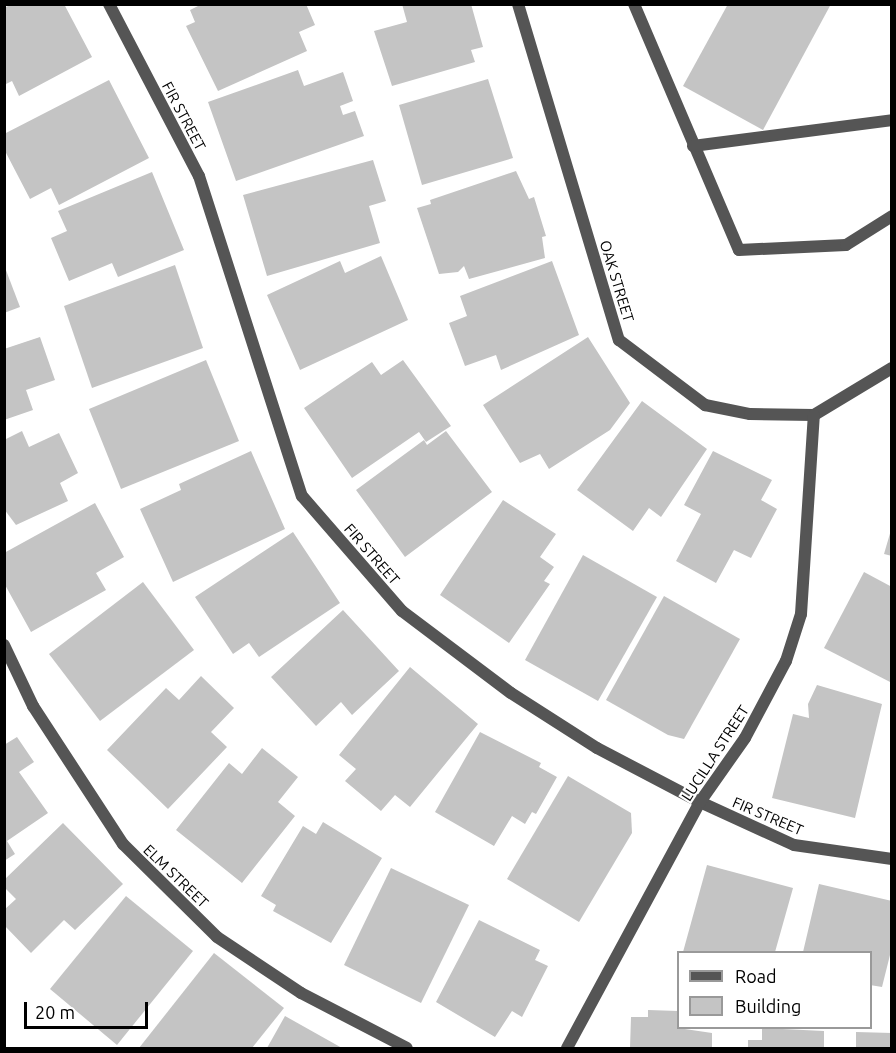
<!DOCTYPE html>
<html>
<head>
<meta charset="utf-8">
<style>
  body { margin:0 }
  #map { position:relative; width:896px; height:1053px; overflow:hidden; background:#fff; font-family:Ubuntu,sans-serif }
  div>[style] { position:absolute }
  .building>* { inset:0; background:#c4c4c4 }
  .service>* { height:12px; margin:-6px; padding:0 6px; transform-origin:6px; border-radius:6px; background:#555 }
  .minor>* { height:12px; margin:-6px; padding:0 6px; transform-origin:6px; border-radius:6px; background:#555 }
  span { translate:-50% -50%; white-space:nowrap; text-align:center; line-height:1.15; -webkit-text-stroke:4.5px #fff; paint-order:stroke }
  .street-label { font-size:15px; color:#000 }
  .frame { position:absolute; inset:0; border:6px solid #000; pointer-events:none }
  .legend { position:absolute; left:677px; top:951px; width:195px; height:78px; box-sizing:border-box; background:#fff; border:2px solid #999; margin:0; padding:8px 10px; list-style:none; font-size:18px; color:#000 }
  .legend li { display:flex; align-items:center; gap:12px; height:30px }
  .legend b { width:30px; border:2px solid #999 }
  .scale { position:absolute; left:24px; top:1002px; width:124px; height:27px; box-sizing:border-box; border:3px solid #000; border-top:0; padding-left:8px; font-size:18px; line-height:21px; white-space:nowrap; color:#000; -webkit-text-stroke:4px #fff; paint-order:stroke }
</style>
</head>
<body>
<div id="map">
  <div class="building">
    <i style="clip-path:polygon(12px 4px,64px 4px,92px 57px,19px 96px,12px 81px,4px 85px,4px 8px)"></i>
    <i style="clip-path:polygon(202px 4px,306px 4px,315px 25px,299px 32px,307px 51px,218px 91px,186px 26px,195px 22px,190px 10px)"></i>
    <i style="clip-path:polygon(402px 4px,471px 4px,483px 47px,471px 50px,475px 62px,392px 86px,374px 31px,407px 22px)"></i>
    <i style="clip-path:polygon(728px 4px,831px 4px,763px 130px,683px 86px)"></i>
    <i style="clip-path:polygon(298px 70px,304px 86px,343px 72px,353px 101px,340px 106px,343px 115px,355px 111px,364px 136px,236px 181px,208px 102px)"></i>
    <i style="clip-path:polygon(488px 79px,513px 158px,422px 185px,399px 105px)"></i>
    <i style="clip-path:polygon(109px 80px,149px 158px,59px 205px,51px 188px,30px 199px,4px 149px,4px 134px)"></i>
    <i style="clip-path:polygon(373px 160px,386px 201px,369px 206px,380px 243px,267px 276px,243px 195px)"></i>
    <i style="clip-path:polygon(516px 171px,529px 199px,534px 197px,546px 236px,542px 237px,545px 258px,469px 279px,464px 266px,458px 272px,439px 274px,417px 208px,431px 204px,430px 200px)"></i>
    <i style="clip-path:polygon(152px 172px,184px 250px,118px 277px,112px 263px,69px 281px,51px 238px,67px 231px,58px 211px)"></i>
    <i style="clip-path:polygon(381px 256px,408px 320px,300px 370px,267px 295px,340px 261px,345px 273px)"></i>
    <i style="clip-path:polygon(552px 261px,579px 335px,501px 370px,496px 355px,465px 366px,449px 323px,467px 316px,460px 296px)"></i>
    <i style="clip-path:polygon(4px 265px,20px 307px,4px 313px)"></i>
    <i style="clip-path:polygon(175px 265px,203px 348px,92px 388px,64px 306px)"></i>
    <i style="clip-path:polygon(40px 337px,55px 380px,26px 390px,33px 410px,4px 420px,4px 349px)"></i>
    <i style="clip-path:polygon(588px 337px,630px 403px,610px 430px,549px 469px,540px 454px,520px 463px,483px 405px)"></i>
    <i style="clip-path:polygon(206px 360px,239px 441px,121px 489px,89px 409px)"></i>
    <i style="clip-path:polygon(403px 360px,451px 426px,426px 442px,419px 432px,352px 478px,304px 408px,372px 362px,381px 375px)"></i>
    <i style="clip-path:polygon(642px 401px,707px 449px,661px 517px,649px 508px,633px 531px,577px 490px)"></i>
    <i style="clip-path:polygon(22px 431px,29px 447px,59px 433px,78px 473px,60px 483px,68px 501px,16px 525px,4px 509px,4px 440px)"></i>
    <i style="clip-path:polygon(446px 431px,492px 492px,405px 557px,356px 490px,424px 440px,427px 445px)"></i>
    <i style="clip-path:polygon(251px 451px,285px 529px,173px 582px,140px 509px,181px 490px,179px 484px)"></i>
    <i style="clip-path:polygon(713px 451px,772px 480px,761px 500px,777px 509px,751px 558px,734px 550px,716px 583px,676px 561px,701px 514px,684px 505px)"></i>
    <i style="clip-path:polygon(503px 500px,556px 534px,540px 557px,554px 567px,544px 581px,550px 584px,509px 643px,440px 595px)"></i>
    <i style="clip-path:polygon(95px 503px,124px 557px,96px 573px,106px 590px,31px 632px,4px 583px,4px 553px)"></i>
    <i style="clip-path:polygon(891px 530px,892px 530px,892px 556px,884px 554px)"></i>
    <i style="clip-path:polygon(293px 532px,340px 603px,259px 657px,249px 643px,233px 654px,195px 597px)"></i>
    <i style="clip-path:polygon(583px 555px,657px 597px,598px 701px,525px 660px)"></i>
    <i style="clip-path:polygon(864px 572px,892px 587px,892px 683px,824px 648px)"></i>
    <i style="clip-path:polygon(143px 582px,194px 650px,100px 721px,49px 654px)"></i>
    <i style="clip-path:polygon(664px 596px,740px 639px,684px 739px,668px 735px,606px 700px)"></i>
    <i style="clip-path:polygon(343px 610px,399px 671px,352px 715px,341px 702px,316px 726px,271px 677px)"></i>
    <i style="clip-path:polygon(410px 667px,478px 724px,410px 807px,395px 795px,381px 811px,345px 781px,356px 769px,339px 755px)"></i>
    <i style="clip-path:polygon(201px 676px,234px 708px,211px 732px,227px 747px,168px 809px,107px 750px,166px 688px,179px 700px)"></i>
    <i style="clip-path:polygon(817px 685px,882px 704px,855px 818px,772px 798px,793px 714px,809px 718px,808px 704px)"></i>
    <i style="clip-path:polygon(480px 732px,541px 763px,539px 767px,557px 777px,536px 814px,532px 812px,525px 824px,512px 816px,494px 846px,435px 812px)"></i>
    <i style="clip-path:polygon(17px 737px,34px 762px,19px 772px,48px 813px,7px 841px,15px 854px,4px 861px,4px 745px)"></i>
    <i style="clip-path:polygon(262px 748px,298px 777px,278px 802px,295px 816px,242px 883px,176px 830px,229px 763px,242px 774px)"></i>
    <i style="clip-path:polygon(568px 776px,631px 813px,632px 833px,579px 922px,507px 879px)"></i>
    <i style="clip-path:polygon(323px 822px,382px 858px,331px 943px,273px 911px,276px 905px,261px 896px,303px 826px,316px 834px)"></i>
    <i style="clip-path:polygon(63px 823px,123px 884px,75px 930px,64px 920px,31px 953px,4px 925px,4px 910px,16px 899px,4px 887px,4px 880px)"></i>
    <i style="clip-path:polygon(707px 865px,793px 888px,775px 952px,683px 952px)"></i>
    <i style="clip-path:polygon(391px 868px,469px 905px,421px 1003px,344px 965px)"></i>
    <i style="clip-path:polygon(819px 884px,892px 901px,892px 947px,882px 987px,870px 985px,870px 952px,803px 952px)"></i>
    <i style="clip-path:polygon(126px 896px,193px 951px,117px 1045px,50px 989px)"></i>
    <i style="clip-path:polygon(479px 920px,540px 950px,535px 960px,548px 966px,522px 1017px,512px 1011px,495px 1037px,436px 1002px)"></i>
    <i style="clip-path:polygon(214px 953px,284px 1008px,252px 1048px,139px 1048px)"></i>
    <i style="clip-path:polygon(648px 1010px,678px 1011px,678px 1028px,712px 1033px,712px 1048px,630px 1048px,631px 1017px,648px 1017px)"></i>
    <i style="clip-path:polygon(285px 1016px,342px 1048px,267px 1048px)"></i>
    <i style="clip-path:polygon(762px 1028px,824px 1031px,824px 1048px,748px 1048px,748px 1040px,762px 1040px)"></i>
    <i style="clip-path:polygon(856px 1032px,892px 1033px,892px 1048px,856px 1048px)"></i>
  </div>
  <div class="service">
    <i style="left:634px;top:4px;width:267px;rotate:66.9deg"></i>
    <i style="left:739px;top:250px;width:107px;rotate:-2.7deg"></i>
    <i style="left:846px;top:245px;width:54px;rotate:-32.2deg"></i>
    <i style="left:693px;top:146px;width:201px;rotate:-7.4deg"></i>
  </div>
  <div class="minor">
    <i style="left:109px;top:4px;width:194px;rotate:62.4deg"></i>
    <i style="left:199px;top:176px;width:336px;rotate:72.2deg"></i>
    <i style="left:302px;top:496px;width:152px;rotate:49deg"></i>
    <i style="left:402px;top:611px;width:136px;rotate:37deg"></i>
    <i style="left:511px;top:693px;width:102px;rotate:32.6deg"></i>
    <i style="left:597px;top:748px;width:116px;rotate:27.7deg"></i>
    <i style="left:700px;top:802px;width:103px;rotate:24.6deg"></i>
    <i style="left:794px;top:845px;width:99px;rotate:8.1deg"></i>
    <i style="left:518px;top:4px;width:351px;rotate:73.3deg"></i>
    <i style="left:619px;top:340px;width:108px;rotate:37.1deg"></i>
    <i style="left:705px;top:405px;width:46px;rotate:11.3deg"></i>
    <i style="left:750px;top:414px;width:64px;rotate:0.9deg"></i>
    <i style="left:814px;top:415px;width:91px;rotate:-31.1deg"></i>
    <i style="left:4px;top:645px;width:68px;rotate:64.6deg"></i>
    <i style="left:33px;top:706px;width:165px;rotate:56.9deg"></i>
    <i style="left:123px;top:844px;width:132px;rotate:44.7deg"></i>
    <i style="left:217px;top:937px;width:101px;rotate:33.7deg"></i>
    <i style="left:301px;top:993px;width:119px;rotate:27.4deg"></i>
    <i style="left:567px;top:1048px;width:280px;rotate:-61.6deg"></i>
    <i style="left:700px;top:802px;width:78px;rotate:-54.9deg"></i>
    <i style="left:745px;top:738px;width:87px;rotate:-62deg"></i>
    <i style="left:786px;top:661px;width:49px;rotate:-72.3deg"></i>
    <i style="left:801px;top:614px;width:199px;rotate:-86.3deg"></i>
  </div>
  <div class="street-label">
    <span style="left:184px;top:116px;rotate:62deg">FIR STREET</span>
    <span style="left:617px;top:281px;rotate:73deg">OAK STREET</span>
    <span style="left:372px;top:554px;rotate:49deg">FIR STREET</span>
    <span style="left:715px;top:753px;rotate:-57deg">LUCILLA STREET</span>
    <span style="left:768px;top:816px;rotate:23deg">FIR STREET</span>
    <span style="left:176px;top:876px;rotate:44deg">ELM STREET</span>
  </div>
  <div class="frame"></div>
  <ul class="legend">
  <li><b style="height:8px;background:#555"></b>Road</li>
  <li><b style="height:16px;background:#c4c4c4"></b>Building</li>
  </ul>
  <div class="scale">20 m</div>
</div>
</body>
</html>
